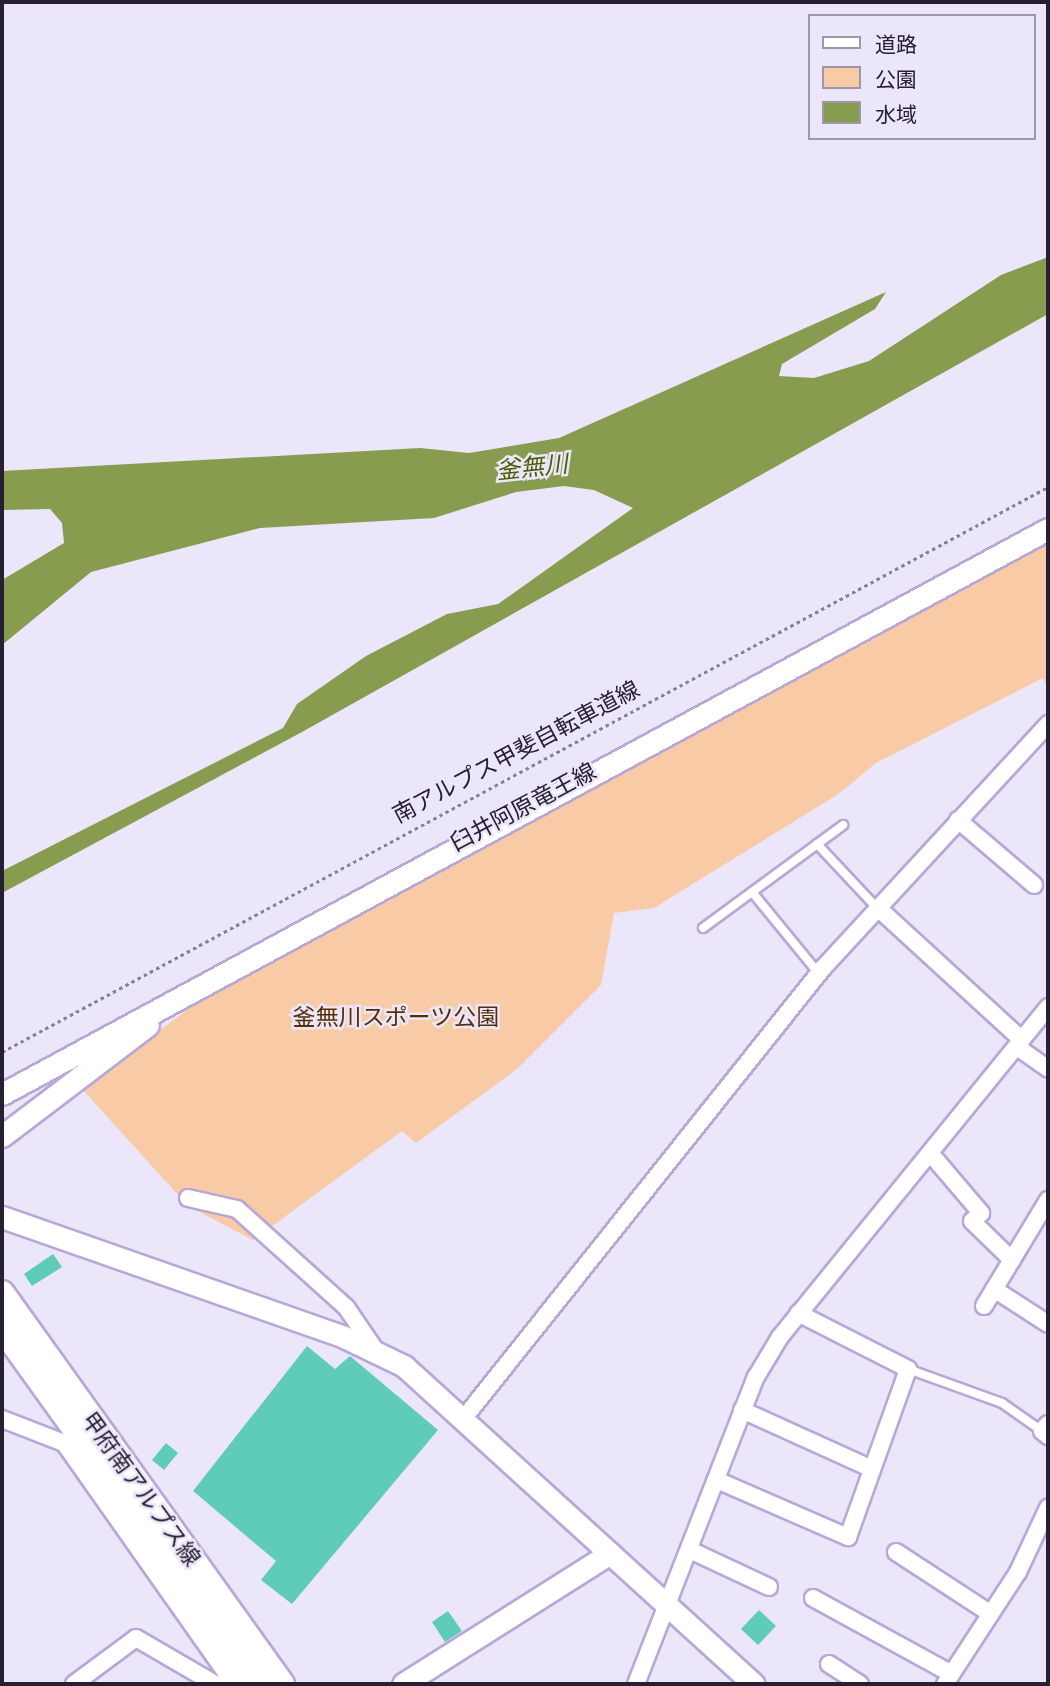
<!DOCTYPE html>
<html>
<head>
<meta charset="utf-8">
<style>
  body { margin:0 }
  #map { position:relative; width:1050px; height:1686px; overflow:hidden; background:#ece6fa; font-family:"Space Grotesk","Noto Sans JP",sans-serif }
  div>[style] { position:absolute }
  .green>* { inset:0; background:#f8cba6 }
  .water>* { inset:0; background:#889c50 }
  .building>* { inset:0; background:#5fcbb9 }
  .path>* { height:2.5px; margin-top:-1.25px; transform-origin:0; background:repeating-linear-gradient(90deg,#878093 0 3.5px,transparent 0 7px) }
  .roads { filter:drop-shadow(2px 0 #b8a7d7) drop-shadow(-2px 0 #b8a7d7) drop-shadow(0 2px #b8a7d7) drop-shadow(0 -2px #b8a7d7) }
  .lane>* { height:8px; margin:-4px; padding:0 4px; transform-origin:4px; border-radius:4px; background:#fff }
  .street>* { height:16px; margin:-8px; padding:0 8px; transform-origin:8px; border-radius:8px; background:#fff }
  .secondary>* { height:21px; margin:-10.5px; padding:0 10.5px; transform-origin:10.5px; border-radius:10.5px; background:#fff }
  .primary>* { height:24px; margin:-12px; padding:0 12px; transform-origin:12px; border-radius:12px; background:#fff }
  span { translate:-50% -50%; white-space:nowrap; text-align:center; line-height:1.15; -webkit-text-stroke:5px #ece6fa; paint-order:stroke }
  .street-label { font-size:23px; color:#272032 }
  .park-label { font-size:23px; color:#572e00 }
  .water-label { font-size:24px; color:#4c5d01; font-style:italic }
  .frame { position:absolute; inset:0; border:4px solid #272032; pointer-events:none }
  .legend { position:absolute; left:808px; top:14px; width:228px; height:126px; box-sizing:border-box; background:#ece6fa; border:2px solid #9d97aa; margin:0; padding:9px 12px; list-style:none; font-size:21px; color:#272032 }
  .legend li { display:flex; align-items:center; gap:14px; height:35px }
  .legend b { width:35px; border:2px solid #9d97aa }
</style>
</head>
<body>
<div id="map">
  <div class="green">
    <i style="clip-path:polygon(1048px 539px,1048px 689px,1043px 678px,876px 763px,840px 793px,654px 908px,614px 913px,601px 985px,517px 1069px,416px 1143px,402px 1131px,253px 1240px,188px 1206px,82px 1089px,223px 983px)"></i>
  </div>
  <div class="water">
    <i style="clip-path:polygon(1048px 257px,1048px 314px,302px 732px,2px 893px,2px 871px,283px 728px,297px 704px,366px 656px,447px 614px,498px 604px,633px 508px,594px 490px,564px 486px,516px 492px,434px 518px,260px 528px,91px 572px,2px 645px,2px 580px,64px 543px,62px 523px,50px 509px,2px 510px,2px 471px,420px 448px,469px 453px,559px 438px,886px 292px,875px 309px,782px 364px,779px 376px,814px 378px,869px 361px,1001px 275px)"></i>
  </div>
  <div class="building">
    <i style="clip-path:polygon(53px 1254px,62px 1267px,32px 1286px,24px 1274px)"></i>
    <i style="clip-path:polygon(307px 1346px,335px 1369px,350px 1356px,438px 1430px,292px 1604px,261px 1580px,276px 1561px,193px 1491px)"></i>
    <i style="clip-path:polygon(166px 1443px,178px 1453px,164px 1470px,152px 1460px)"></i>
    <i style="clip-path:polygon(759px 1610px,776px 1626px,758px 1645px,741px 1629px)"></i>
    <i style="clip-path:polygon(448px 1611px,462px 1631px,445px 1642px,432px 1622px)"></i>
  </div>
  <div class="path">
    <i style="left:2px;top:1052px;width:1189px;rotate:-28.38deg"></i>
  </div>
  <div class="roads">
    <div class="lane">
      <i style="left:817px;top:844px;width:88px;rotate:46.8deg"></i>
      <i style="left:752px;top:892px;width:106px;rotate:50.7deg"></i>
      <i style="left:703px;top:928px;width:174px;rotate:-36.3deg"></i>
      <i style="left:908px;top:1369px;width:100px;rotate:19.9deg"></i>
      <i style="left:1002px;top:1403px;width:49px;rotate:35deg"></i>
    </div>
    <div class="street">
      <i style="left:958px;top:820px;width:100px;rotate:40.5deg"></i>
      <i style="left:878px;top:908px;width:195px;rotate:42.5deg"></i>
      <i style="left:1017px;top:1047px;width:38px;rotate:35deg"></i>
      <i style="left:930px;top:1153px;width:79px;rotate:49.6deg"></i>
      <i style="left:981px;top:1213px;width:12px;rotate:138deg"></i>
      <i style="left:972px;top:1221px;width:56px;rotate:44.3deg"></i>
      <i style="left:188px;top:1198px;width:50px;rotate:12.7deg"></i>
      <i style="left:237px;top:1209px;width:147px;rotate:42deg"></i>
      <i style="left:346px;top:1307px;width:53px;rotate:55.7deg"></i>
      <i style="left:994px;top:1289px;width:64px;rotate:32.9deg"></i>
      <i style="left:984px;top:1306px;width:124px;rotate:-58.9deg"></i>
      <i style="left:742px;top:1410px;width:143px;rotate:24.4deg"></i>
      <i style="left:464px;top:1418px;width:576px;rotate:-51.42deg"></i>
      <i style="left:823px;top:968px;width:332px;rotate:-47.3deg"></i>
      <i style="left:2px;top:1419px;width:66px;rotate:21.2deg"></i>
      <i style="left:64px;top:1443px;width:295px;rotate:54.8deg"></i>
      <i style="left:1048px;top:1424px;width:9px;rotate:131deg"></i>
      <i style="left:1042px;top:1431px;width:8px;rotate:40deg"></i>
      <i style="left:719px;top:1481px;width:141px;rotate:23.5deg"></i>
      <i style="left:848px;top:1537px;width:178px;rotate:-70.3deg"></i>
      <i style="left:908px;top:1369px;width:123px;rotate:-153deg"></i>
      <i style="left:692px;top:1551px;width:85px;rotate:25.1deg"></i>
      <i style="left:896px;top:1552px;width:113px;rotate:33.1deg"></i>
      <i style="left:813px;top:1598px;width:158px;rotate:28.7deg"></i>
      <i style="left:829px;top:1664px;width:37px;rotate:33deg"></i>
      <i style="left:74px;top:1684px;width:77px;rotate:-36.6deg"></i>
      <i style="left:136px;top:1638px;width:91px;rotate:30.2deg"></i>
      <i style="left:636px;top:1684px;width:330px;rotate:-68.7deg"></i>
      <i style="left:756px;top:1377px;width:47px;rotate:-59deg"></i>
      <i style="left:780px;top:1337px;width:425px;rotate:-50.9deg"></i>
      <i style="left:945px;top:1684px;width:134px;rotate:-56.9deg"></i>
      <i style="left:1018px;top:1572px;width:71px;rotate:-64.9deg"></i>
    </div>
    <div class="secondary">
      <i style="left:2px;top:1094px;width:1189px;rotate:-28.38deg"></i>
      <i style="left:2px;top:1136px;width:183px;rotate:-37.2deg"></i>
      <i style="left:2px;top:1217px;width:362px;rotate:19.3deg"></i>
      <i style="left:344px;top:1337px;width:67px;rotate:25.8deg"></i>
      <i style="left:404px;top:1366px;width:473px;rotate:42.3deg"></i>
      <i style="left:403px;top:1684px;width:245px;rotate:-32.3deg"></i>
    </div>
    <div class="primary">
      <i style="left:2px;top:1293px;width:481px;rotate:54.4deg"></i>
      <i style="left:2px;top:1328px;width:438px;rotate:54.3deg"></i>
    </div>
  </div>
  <div class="street-label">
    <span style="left:516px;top:752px;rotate:-28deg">南アルプス甲斐自転車道線</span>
    <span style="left:523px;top:807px;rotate:-28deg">臼井阿原竜王線</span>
    <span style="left:141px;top:1489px;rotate:54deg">甲府南アルプス線</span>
  </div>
  <div class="park-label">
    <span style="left:396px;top:1017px">釜無川スポーツ公園</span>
  </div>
  <div class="water-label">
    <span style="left:532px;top:467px;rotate:-6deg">釜無川</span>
  </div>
  <div class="frame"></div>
  <ul class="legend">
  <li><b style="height:9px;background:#fff"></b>道路</li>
  <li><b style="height:19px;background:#f8cba6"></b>公園</li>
  <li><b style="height:19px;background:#889c50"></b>水域</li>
  </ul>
</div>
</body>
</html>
